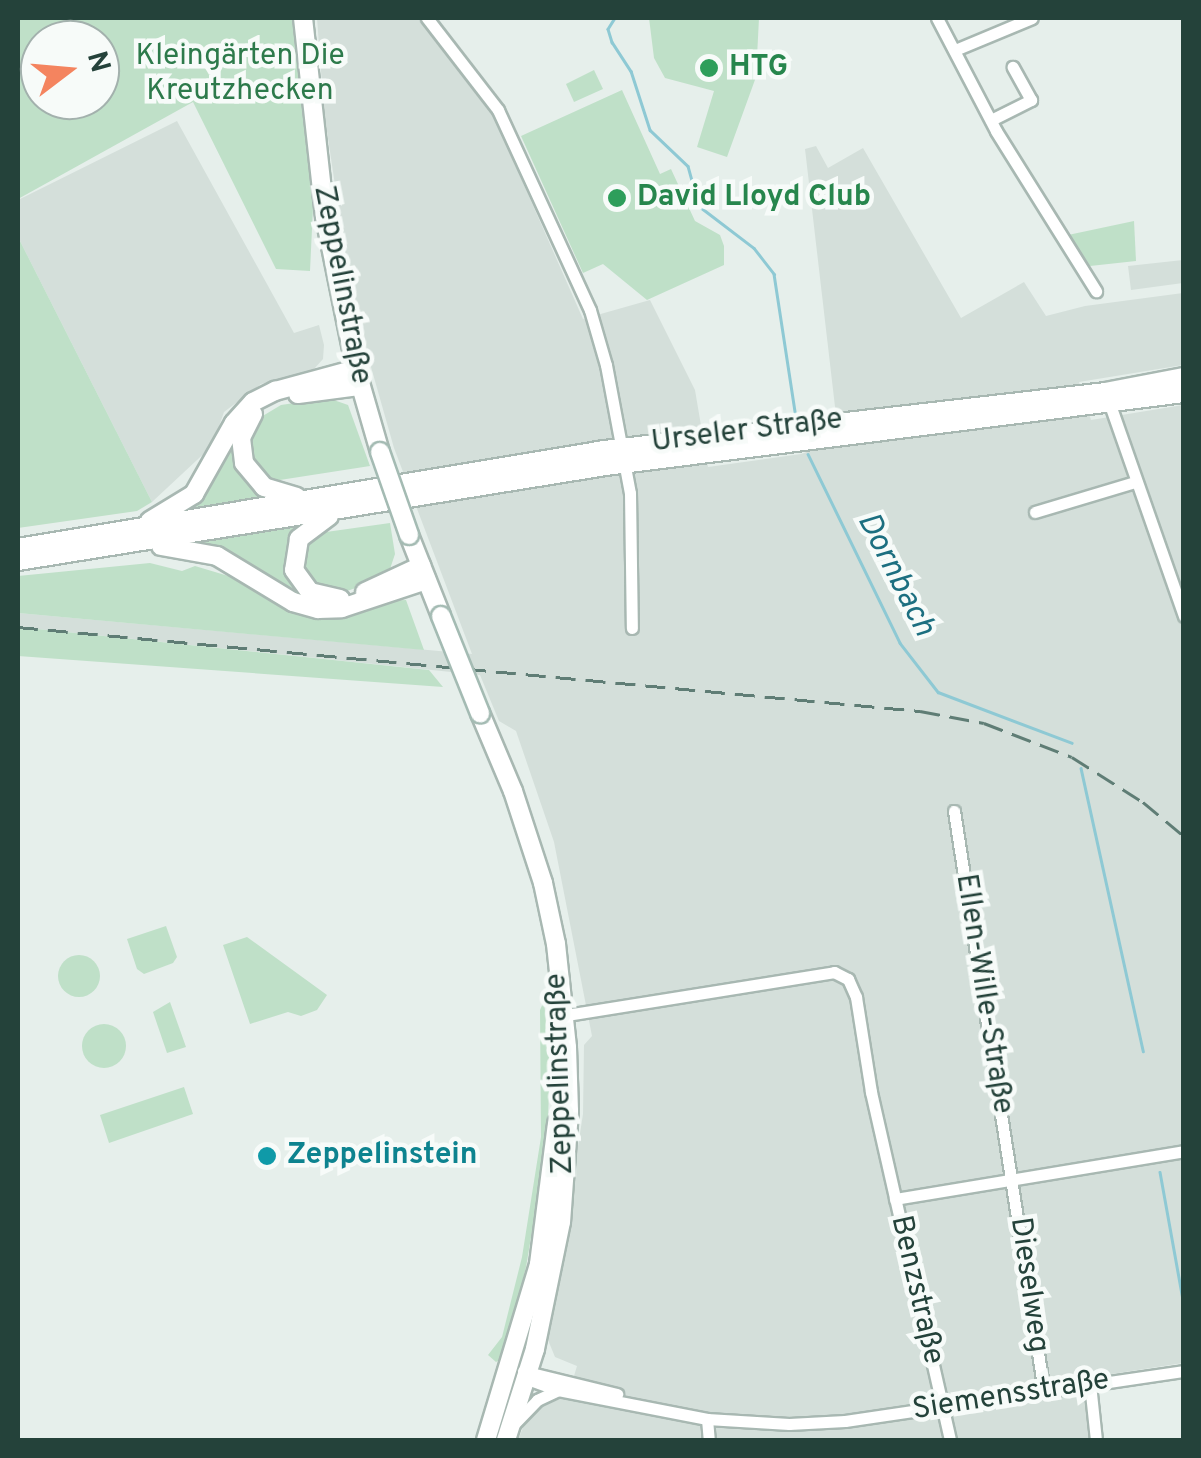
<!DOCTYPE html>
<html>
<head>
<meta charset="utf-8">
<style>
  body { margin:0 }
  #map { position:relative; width:1201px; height:1458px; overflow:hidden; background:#e6efeb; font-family:Overpass,sans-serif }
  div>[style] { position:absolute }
  .built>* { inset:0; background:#d4dfda }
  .green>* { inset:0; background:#bfe0c8 }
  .round { border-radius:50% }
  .stream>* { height:2.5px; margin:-1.25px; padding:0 1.25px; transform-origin:1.25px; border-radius:1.25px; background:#8ec9d4 }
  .roads { filter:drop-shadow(2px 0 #a8b8b2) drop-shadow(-2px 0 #a8b8b2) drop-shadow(0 2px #a8b8b2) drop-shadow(0 -2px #a8b8b2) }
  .street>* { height:11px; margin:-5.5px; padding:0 5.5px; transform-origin:5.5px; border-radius:5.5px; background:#fff }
  .secondary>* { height:18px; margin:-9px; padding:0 9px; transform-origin:9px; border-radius:9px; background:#fff }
  .rail>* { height:2.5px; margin-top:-1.25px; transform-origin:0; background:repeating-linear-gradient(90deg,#5f7d75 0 20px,transparent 0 30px) }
  .bridges { filter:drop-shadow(2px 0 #a4bbb3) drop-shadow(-2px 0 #a4bbb3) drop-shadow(0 2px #a4bbb3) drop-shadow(0 -2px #a4bbb3) }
  .secondary-bridge>* { height:18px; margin:-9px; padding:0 9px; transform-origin:9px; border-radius:9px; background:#fff }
  .dots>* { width:28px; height:28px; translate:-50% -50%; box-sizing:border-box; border:5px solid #f7fbf9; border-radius:50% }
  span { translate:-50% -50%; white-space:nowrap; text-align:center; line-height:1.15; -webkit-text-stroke:9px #f7fbf9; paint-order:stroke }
  .park-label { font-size:30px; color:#2d7a4b }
  .leisure-label { font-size:30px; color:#27864d; font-weight:700 }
  .left { translate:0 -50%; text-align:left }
  .street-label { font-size:30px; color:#24423a }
  .culture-label { font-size:30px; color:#0d838f; font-weight:700 }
  .water-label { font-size:32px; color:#1c6f80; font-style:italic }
  .frame { position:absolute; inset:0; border:20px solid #24423a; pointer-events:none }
  .north { position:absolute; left:20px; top:20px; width:100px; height:100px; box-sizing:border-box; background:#f7fbf9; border:2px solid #a3b1ad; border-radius:50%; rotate:74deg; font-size:28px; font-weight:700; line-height:40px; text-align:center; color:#24423a }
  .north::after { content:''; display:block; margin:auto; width:35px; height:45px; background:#f4845f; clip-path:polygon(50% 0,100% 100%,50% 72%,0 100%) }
</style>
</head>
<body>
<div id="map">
  <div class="built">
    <i style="clip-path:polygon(317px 18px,424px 18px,494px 117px,583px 319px,650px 300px,695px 390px,708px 467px,801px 454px,839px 441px,805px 149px,816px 146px,828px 168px,863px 148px,961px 318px,1024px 282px,1046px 316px,1085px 306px,1183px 293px,1183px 365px,1079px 382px,1091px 420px,1183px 405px,1183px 1363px,1086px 1378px,1090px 1440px,518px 1440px,526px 1420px,538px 1407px,568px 1396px,577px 1366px,555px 1357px,548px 1340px,583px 1114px,584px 1045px,592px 1036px,554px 842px,516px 731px,499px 721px,480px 675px,18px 627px,18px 613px,472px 654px,394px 448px,352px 300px,324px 111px)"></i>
    <i style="clip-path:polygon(177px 121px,294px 333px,319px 325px,324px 345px,323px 359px,314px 369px,261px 384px,224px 412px,212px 446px,152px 502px,18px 237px,18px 200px)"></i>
    <i style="clip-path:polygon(1183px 260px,1183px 283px,1131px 290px,1128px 266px)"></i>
  </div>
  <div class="green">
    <i style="clip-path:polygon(evenodd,18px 18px,292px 18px,313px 208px,310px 271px,276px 269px,193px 102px,18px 199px,18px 18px,40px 40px,100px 40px,100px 100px,40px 100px,40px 40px)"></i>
    <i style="clip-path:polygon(649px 18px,759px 18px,756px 77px,727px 157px,697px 147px,714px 91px,665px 78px,654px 58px)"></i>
    <i style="clip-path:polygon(594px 70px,603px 89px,574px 102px,566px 84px)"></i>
    <i style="clip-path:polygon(622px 90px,660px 174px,671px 169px,695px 221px,720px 235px,724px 246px,724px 265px,647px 300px,603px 264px,583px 273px,521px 136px)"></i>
    <i style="clip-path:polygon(1134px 221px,1136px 261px,1090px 266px,1068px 235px)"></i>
    <i style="clip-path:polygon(18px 237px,152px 502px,137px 511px,18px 528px)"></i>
    <i style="clip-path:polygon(328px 398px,348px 405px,370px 466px,267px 482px,255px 472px,247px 441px,256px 420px,281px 405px)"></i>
    <i style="clip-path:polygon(229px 439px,266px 494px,260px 500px,203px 509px,189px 506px)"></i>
    <i style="clip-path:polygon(390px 523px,395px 554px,390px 569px,379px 579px,342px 593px,318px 588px,303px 570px,303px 554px,312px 534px)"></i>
    <i style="clip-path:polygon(290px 526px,299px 529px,306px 601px,201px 542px)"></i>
    <i style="clip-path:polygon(150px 563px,182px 571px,195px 566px,245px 581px,287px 605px,406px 600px,424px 650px,18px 613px,18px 576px)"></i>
    <i style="clip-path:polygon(18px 627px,429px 670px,443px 687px,18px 656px)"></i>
    <i style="clip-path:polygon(166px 926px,177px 957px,173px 963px,144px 974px,137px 969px,127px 939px)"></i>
    <i style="clip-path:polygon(247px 937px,327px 995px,317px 1010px,301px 1016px,288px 1012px,250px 1024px,223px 945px)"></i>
    <i class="round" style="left:58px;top:955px;width:42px;height:42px"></i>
    <i style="clip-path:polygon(544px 1001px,550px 1067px,547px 1143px,526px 1267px,504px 1358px,496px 1362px,488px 1355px,502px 1337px,522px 1257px,541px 1137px,540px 1010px)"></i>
    <i style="clip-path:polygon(170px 1002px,186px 1047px,167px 1053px,153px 1012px)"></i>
    <i class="round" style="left:82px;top:1024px;width:44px;height:44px"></i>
    <i style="clip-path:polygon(184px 1087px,193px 1114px,109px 1143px,100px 1115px)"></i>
  </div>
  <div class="stream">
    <i style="left:615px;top:18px;width:13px;rotate:122deg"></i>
    <i style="left:608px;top:29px;width:14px;rotate:73deg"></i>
    <i style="left:612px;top:42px;width:35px;rotate:57deg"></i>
    <i style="left:631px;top:71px;width:62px;rotate:72.1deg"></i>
    <i style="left:650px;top:130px;width:52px;rotate:43.5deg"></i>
    <i style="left:688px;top:166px;width:41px;rotate:74.6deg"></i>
    <i style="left:699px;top:206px;width:69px;rotate:37.4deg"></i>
    <i style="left:754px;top:248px;width:33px;rotate:52deg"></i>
    <i style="left:774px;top:274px;width:139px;rotate:81.3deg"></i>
    <i style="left:808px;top:454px;width:210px;rotate:64deg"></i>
    <i style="left:900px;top:643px;width:62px;rotate:52.2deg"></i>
    <i style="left:938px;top:692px;width:143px;rotate:20.8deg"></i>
    <i style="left:1081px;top:768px;width:290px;rotate:77.6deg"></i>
    <i style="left:1160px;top:1172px;width:136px;rotate:79.8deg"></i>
  </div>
  <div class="roads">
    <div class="street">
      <i style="left:427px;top:18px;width:116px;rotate:52.3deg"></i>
      <i style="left:498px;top:110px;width:220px;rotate:65.3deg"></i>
      <i style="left:590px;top:310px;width:57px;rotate:73.8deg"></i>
      <i style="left:606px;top:365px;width:130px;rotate:79.4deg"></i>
      <i style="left:630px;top:493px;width:135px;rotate:89.2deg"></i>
      <i style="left:937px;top:18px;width:127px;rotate:62.4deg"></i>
      <i style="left:996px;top:131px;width:189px;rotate:58deg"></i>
      <i style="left:955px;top:50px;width:83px;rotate:-22.6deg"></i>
      <i style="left:991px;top:120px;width:45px;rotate:-26.6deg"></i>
      <i style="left:1031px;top:100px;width:38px;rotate:-119deg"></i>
      <i style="left:1107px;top:396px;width:233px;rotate:70.7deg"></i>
      <i style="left:1035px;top:512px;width:104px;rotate:-16.7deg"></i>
      <i style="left:954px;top:811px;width:588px;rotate:81.19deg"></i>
      <i style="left:554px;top:1017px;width:284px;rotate:-9.1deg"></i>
      <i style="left:834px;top:972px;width:16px;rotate:27deg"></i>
      <i style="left:848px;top:979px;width:20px;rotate:66deg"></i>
      <i style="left:856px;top:997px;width:96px;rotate:81deg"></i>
      <i style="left:871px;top:1092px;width:357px;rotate:77.2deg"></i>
      <i style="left:895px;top:1199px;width:293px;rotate:-9.4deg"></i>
      <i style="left:523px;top:1371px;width:97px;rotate:13.7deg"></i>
      <i style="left:522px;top:1377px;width:38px;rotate:20deg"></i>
      <i style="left:558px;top:1390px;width:152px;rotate:11deg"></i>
      <i style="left:707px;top:1419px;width:82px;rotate:3.5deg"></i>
      <i style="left:789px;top:1424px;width:56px;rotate:-3.1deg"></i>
      <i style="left:845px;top:1421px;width:343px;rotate:-8.4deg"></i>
      <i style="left:1090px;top:1384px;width:56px;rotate:83.9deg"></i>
      <i style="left:707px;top:1419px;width:21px;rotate:85deg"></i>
      <i style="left:515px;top:1423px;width:32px;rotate:-46deg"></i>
      <i style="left:537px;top:1400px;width:23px;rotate:-25deg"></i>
    </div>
    <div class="secondary">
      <i style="left:303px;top:18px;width:200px;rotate:83.7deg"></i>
      <i style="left:325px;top:217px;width:155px;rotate:78.5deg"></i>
      <i style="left:356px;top:369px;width:86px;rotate:73.9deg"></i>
      <i style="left:298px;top:394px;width:63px;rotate:-7.4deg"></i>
      <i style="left:253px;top:414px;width:27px;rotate:117deg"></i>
      <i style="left:241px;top:438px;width:25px;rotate:83deg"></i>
      <i style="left:244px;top:463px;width:31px;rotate:50deg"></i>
      <i style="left:264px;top:487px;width:34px;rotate:17deg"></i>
      <i style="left:329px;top:516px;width:38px;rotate:143deg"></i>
      <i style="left:299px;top:539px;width:31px;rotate:99deg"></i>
      <i style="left:294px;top:570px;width:27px;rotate:54deg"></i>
      <i style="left:310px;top:592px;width:31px;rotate:13deg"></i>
      <i style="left:150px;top:521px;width:52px;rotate:-31.5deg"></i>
      <i style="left:194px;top:494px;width:81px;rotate:-60.6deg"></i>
      <i style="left:234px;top:423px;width:28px;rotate:-48deg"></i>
      <i style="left:253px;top:402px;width:25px;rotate:-27deg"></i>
      <i style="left:275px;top:391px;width:84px;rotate:-15.2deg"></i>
      <i style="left:409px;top:535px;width:87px;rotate:68.4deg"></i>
      <i style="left:161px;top:546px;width:57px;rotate:10.1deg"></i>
      <i style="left:217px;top:556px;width:89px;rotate:31.2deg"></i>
      <i style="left:293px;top:602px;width:26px;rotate:16deg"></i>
      <i style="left:318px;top:609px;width:24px;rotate:-2deg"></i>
      <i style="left:342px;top:608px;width:89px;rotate:-18.4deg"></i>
      <i style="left:18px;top:548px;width:594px;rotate:-9.49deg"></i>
      <i style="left:604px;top:450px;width:505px;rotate:-6.59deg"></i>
      <i style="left:1106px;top:392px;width:79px;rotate:-10.9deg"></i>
      <i style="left:18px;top:561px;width:596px;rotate:-9.18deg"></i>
      <i style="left:606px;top:466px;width:583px;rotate:-7.2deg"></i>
      <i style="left:365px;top:592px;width:62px;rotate:-24.9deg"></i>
      <i style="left:480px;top:713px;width:85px;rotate:67.1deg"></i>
      <i style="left:513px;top:791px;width:97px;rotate:71.9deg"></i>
      <i style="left:543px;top:883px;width:62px;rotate:78deg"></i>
      <i style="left:556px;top:944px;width:104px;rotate:83.9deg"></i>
      <i style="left:567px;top:1047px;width:64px;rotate:88.2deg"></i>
      <i style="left:569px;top:1111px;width:111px;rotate:94.1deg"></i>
      <i style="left:561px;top:1222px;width:130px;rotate:101.6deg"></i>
      <i style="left:535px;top:1349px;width:96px;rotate:107.7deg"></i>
      <i style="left:486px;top:1440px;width:184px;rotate:-73.2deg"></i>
      <i style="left:539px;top:1264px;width:142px;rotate:-82.7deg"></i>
    </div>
  </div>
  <div class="rail">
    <i style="left:18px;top:627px;width:906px;rotate:5.32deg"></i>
    <i style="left:920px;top:711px;width:65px;rotate:10.6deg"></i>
    <i style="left:984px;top:723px;width:94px;rotate:21.1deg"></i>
    <i style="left:1072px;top:757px;width:84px;rotate:32.4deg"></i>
    <i style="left:1143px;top:802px;width:53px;rotate:39.7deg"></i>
  </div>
  <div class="bridges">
    <div class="secondary-bridge">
      <i style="left:380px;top:452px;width:88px;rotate:70.7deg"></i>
      <i style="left:441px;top:616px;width:105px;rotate:68.1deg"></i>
    </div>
  </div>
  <div class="dots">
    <i style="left:709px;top:68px;background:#2e9e5b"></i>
    <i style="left:617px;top:198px;background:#2e9e5b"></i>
    <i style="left:267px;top:1156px;background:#0f9aa8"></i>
  </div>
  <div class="park-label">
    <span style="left:240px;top:74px">Kleingärten Die<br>Kreutzhecken</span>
  </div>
  <div class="leisure-label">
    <span class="left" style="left:729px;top:68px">HTG</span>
    <span class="left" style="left:637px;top:198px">David Lloyd Club</span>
  </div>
  <div class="street-label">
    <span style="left:341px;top:285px;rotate:79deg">Zeppelinstraße</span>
    <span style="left:747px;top:432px;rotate:-7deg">Urseler Straße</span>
    <span style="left:983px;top:994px;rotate:81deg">Ellen-Wille-Straße</span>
    <span style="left:561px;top:1074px;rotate:-92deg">Zeppelinstraße</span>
    <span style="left:1028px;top:1285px;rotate:82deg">Dieselweg</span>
    <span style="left:916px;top:1290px;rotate:77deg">Benzstraße</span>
    <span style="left:1011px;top:1396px;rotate:-9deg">Siemensstraße</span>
  </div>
  <div class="culture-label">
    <span class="left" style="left:287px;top:1156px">Zeppelinstein</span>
  </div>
  <div class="water-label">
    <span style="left:895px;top:575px;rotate:63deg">Dornbach</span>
  </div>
  <div class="frame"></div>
  <div class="north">N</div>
</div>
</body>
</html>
